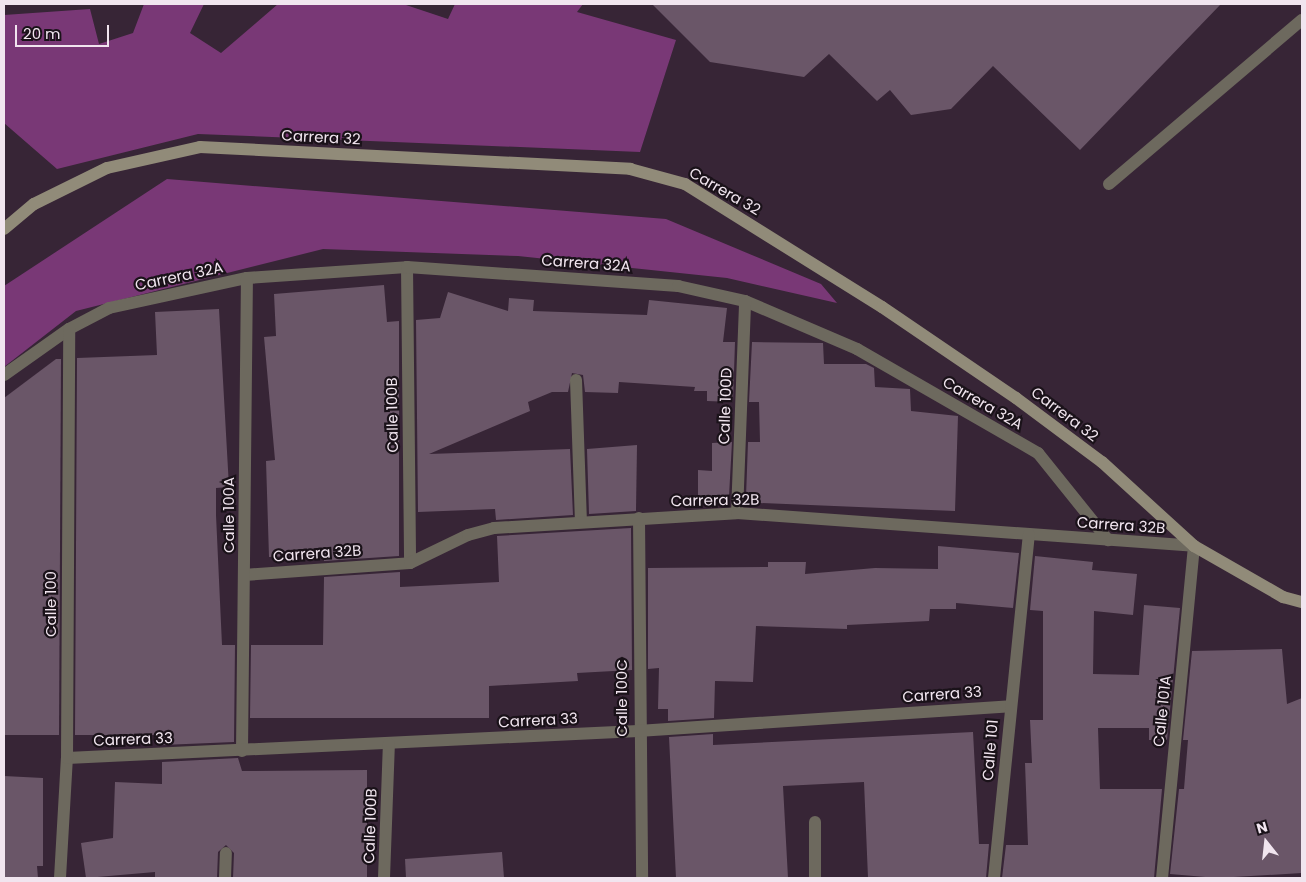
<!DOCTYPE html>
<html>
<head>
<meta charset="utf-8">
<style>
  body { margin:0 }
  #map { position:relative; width:1306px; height:882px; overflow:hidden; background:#372536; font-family:Poppins,sans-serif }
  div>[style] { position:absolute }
  .forest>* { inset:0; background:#793876 }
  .building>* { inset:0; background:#6a5668 }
  .lane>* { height:12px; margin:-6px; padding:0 6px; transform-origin:6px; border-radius:6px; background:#6d695e }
  .street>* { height:12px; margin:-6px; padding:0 6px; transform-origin:6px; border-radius:6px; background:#6d695e }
  .secondary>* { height:12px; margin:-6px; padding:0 6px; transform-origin:6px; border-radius:6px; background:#918b79 }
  span { translate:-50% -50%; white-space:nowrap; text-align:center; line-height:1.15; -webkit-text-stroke:4.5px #1a1219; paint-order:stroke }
  .street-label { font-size:15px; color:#f1e5ef }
  .frame { position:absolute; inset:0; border:5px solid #f1e5ef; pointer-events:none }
  .north { position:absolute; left:1241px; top:817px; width:50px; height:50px; -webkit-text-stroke:4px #1a1219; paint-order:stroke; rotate:344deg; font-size:14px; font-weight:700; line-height:20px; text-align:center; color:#f1e5ef }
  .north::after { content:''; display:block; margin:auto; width:18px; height:22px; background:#f1e5ef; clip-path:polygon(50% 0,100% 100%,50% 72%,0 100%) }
  .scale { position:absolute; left:15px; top:25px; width:94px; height:22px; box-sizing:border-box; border:2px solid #f1e5ef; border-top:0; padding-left:6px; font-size:15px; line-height:18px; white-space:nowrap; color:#f1e5ef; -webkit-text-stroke:4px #1a1219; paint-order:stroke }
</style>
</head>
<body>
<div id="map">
  <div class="forest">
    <i style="clip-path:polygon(144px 4px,204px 4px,190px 33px,221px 53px,278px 4px,403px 4px,448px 19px,455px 4px,583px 4px,577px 12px,676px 40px,640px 152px,198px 134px,57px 169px,4px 123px,4px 15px,90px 9px,99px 44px,133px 33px)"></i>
    <i style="clip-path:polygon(167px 179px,666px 219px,821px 284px,837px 303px,727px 278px,518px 256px,323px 249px,76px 311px,4px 367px,4px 286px)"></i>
  </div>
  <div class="building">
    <i style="clip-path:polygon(652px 4px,1221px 4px,1080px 150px,993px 66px,951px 109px,911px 115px,890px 90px,877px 101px,829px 54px,804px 77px,710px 62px)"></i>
    <i style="clip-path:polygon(384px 285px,387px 322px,399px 321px,399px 556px,324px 561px,324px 554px,269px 557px,266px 461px,275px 460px,264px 337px,276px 336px,274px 294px)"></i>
    <i style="clip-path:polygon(448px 292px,508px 311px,509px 298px,534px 300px,533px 311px,647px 315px,649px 300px,727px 308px,723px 342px,735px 342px,733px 402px,707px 401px,707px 391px,694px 391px,695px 387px,619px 382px,618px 393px,585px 392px,583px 375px,572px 373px,568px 392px,552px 392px,528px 402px,530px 411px,429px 454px,570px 449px,573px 515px,496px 520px,495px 509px,418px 512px,416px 320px,440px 318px)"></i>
    <i style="clip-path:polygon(219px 309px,229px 487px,216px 488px,216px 515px,222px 645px,235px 645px,234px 742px,162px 745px,162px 735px,75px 735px,77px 358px,157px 355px,155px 312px)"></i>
    <i style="clip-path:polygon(752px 342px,823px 343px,824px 364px,866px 364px,874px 368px,875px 387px,910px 389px,911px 411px,958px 416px,955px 511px,759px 503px,759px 497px,746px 497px,748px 442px,760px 442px,759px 402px,749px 402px)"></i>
    <i style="clip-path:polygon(56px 359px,61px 359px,59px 735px,4px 735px,4px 398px)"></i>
    <i style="clip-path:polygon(732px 442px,729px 496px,698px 496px,698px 470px,712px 471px,712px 443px)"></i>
    <i style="clip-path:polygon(637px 445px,636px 511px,589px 514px,587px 449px)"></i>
    <i style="clip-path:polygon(631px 528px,632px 670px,577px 673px,578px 681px,489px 686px,489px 718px,250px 718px,251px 645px,323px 645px,324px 577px,400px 572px,400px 587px,499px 582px,497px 536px)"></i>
    <i style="clip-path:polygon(938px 546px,1019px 553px,1013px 608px,956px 603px,956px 609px,930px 609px,929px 621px,847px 625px,847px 629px,756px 626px,753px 682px,715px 681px,714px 718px,668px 721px,668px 709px,658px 709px,659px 668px,648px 669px,648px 568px,768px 567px,768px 562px,806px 562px,805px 574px,875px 568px,938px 569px)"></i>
    <i style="clip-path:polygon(1035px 556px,1093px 562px,1092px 570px,1137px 574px,1133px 615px,1094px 611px,1093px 674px,1139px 675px,1144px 605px,1180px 608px,1167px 740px,1149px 740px,1149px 728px,1098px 728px,1100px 789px,1162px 789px,1154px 878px,1002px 878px,1006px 845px,1028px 845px,1025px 763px,1032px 763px,1030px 720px,1043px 720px,1043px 611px,1030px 610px)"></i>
    <i style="clip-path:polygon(1282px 649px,1287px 704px,1302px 698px,1302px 873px,1217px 878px,1170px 874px,1179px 789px,1184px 789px,1188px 740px,1183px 740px,1192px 651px)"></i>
    <i style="clip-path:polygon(973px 732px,979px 844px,989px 844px,986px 878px,868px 878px,864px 782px,783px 786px,788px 878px,676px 878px,669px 737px,713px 734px,713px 745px)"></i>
    <i style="clip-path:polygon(238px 758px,242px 771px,367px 770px,367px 878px,233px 878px,234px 853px,226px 845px,218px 852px,217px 878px,155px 878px,155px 872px,86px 878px,81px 843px,113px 838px,115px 782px,162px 784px,162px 762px)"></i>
    <i style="clip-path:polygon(4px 776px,43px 778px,43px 866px,37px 866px,38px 878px,4px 878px)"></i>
    <i style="clip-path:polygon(502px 852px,504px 878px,406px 878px,405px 859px)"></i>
  </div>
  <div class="lane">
    <i style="left:1109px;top:184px;width:253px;rotate:-40.4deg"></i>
  </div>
  <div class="street">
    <i style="left:407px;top:267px;width:296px;rotate:89.4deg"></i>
    <i style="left:4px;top:375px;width:80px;rotate:-35.3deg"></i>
    <i style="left:69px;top:329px;width:45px;rotate:-27.7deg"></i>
    <i style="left:109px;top:308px;width:141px;rotate:-12.3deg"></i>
    <i style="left:247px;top:278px;width:160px;rotate:-3.9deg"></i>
    <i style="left:407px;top:267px;width:272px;rotate:4deg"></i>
    <i style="left:678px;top:286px;width:69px;rotate:12.6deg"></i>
    <i style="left:745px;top:301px;width:122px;rotate:23.2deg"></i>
    <i style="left:857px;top:349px;width:209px;rotate:29.9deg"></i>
    <i style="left:1038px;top:453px;width:112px;rotate:51.2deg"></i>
    <i style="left:576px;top:380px;width:141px;rotate:88deg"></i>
    <i style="left:737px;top:513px;width:212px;rotate:-87.8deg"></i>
    <i style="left:639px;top:518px;width:360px;rotate:89.5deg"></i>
    <i style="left:244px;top:575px;width:166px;rotate:-4.1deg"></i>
    <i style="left:410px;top:563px;width:64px;rotate:-25.8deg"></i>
    <i style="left:468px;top:535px;width:27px;rotate:-15deg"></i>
    <i style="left:494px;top:528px;width:243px;rotate:-3.5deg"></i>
    <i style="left:737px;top:513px;width:458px;rotate:4.1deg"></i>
    <i style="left:1194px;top:546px;width:334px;rotate:95.5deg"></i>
    <i style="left:242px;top:751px;width:473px;rotate:-89.4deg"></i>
    <i style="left:67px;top:758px;width:572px;rotate:-2.71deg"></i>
    <i style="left:638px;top:731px;width:373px;rotate:-3.8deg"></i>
    <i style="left:60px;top:878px;width:120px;rotate:-86.7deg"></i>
    <i style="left:67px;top:758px;width:429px;rotate:-89.7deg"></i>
    <i style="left:225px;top:878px;width:25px;rotate:-88deg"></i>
    <i style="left:384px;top:878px;width:134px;rotate:-87.9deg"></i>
    <i style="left:815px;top:878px;width:56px;rotate:-90deg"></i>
    <i style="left:994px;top:878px;width:345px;rotate:-84.2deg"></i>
  </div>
  <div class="secondary">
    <i style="left:4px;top:229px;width:39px;rotate:-40deg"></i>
    <i style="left:34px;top:204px;width:81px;rotate:-26.3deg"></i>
    <i style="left:107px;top:168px;width:95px;rotate:-12.7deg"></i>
    <i style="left:200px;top:147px;width:431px;rotate:2.9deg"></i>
    <i style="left:630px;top:169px;width:57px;rotate:15.3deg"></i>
    <i style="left:685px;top:184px;width:232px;rotate:32deg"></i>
    <i style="left:882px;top:307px;width:162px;rotate:34.2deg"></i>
    <i style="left:1016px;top:398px;width:107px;rotate:36.7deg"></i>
    <i style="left:1102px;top:462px;width:125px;rotate:42.4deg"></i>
    <i style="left:1194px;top:546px;width:103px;rotate:29.8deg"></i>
    <i style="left:1283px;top:597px;width:20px;rotate:15deg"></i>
  </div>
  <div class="street-label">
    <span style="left:321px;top:137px;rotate:3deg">Carrera 32</span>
    <span style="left:725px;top:191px;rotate:30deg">Carrera 32</span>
    <span style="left:586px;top:263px;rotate:4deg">Carrera 32A</span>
    <span style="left:179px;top:276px;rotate:-12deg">Carrera 32A</span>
    <span style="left:983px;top:403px;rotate:30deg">Carrera 32A</span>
    <span style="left:725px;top:406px;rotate:-88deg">Calle 100D</span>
    <span style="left:1065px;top:414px;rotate:37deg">Carrera 32</span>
    <span style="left:392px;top:415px;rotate:-91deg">Calle 100B</span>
    <span style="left:715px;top:500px;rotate:-1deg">Carrera 32B</span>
    <span style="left:229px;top:515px;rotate:-90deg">Calle 100A</span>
    <span style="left:1121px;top:525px;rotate:4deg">Carrera 32B</span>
    <span style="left:317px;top:553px;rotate:-4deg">Carrera 32B</span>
    <span style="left:51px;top:604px;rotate:-90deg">Calle 100</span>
    <span style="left:942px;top:694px;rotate:-4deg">Carrera 33</span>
    <span style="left:622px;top:698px;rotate:-90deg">Calle 100C</span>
    <span style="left:1162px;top:711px;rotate:-84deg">Calle 101A</span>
    <span style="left:538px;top:720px;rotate:-3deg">Carrera 33</span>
    <span style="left:133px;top:739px;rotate:-2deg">Carrera 33</span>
    <span style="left:990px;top:750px;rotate:-85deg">Calle 101</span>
    <span style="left:370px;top:826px;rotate:-88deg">Calle 100B</span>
  </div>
  <div class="frame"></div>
  <div class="north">N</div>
  <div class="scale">20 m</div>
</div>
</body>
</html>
